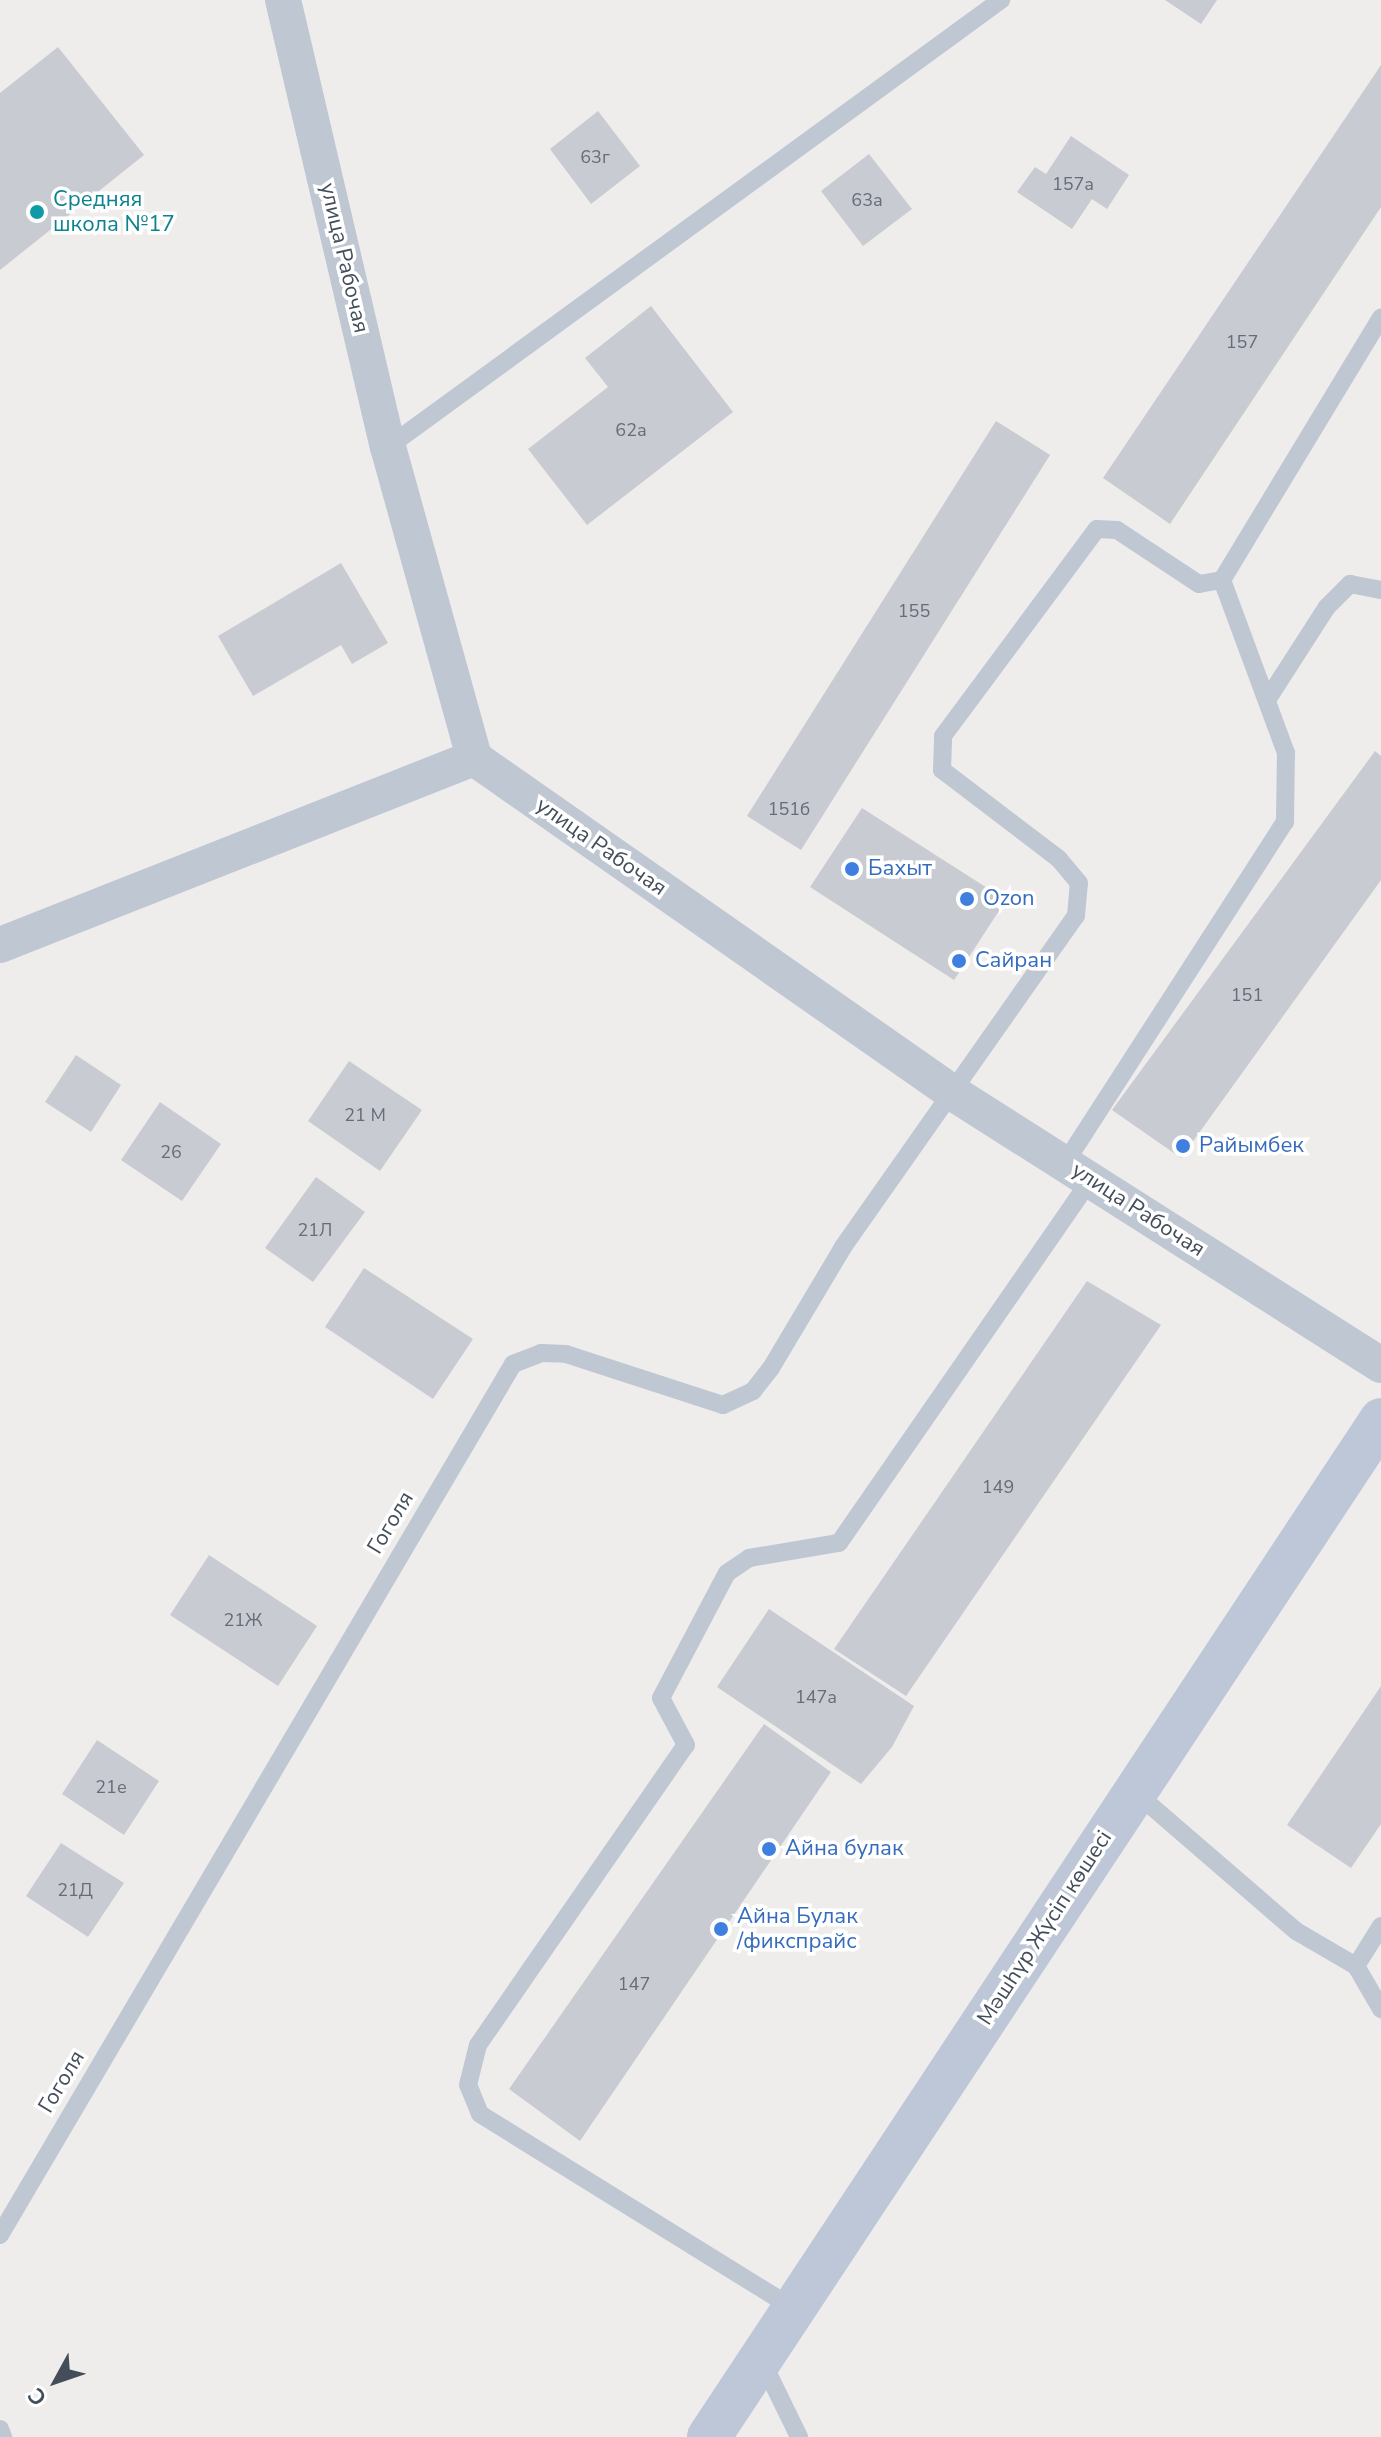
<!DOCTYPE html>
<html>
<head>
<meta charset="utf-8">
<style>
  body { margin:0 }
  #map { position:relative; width:1381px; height:2437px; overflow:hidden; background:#efecec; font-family:"Nunito Sans",sans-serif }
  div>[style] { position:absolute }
  .building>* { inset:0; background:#c9cbd2 }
  .lane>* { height:18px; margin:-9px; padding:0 9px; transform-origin:9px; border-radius:9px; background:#bfc7d3 }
  .street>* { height:36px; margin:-18px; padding:0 18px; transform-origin:18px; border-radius:18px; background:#bfc7d3 }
  .secondary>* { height:44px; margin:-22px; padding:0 22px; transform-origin:22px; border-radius:22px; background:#bec7d7 }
  .dots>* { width:22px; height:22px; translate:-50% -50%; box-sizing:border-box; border:4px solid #fff; border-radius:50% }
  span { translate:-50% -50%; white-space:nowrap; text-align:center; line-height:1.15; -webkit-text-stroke:7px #fff; paint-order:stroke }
  .number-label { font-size:18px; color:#656d79 }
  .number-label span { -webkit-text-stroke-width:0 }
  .culture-label { font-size:22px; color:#0d838f }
  .left { translate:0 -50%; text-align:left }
  .street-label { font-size:22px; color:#444e5b }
  .shop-label { font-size:22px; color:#366cbe }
  .north { position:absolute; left:16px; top:2341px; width:80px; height:80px; -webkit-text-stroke:6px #fff; paint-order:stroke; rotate:230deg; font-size:22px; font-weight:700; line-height:32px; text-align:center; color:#444e5b }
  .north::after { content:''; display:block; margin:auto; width:28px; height:36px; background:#444e5b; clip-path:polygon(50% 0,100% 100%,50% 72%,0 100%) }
</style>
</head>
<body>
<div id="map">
  <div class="building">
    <i style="clip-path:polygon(1165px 0,1217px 0,1201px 24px)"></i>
    <i style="clip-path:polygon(58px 47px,144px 155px,0 270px,0 93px)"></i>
    <i style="clip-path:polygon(1381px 65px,1381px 207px,1170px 524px,1103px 478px)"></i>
    <i style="clip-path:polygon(598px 111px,640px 166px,591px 204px,550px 149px)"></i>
    <i style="clip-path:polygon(1071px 136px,1129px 175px,1107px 209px,1092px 199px,1072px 229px,1017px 192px,1035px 167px,1046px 174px)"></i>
    <i style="clip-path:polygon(869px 154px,912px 209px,863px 246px,821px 191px)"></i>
    <i style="clip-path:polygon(651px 306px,733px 412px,587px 525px,528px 449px,608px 387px,585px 358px)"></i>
    <i style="clip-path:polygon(996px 421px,1050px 455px,801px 850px,747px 816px)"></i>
    <i style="clip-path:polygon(341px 563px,388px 643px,352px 664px,341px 645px,253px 696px,218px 636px)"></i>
    <i style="clip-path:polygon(1375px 751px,1381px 756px,1381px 880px,1181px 1158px,1112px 1110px)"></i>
    <i style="clip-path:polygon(862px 808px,1006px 900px,954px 980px,810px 887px)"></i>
    <i style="clip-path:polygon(76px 1055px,121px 1085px,91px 1132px,45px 1102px)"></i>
    <i style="clip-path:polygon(349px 1061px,422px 1110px,380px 1171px,308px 1121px)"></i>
    <i style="clip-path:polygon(160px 1102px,221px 1144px,182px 1201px,121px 1160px)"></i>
    <i style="clip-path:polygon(316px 1177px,365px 1212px,313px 1282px,265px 1248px)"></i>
    <i style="clip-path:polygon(364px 1268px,473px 1339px,433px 1399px,325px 1327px)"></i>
    <i style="clip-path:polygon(1087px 1281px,1161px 1325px,906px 1696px,834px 1649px)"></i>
    <i style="clip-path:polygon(209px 1555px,317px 1626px,278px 1686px,170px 1615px)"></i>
    <i style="clip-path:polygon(769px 1609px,914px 1706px,892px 1747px,861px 1784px,717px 1687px)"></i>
    <i style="clip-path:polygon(1381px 1686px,1381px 1824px,1351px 1868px,1287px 1825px)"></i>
    <i style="clip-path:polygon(764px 1724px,831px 1772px,580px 2141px,509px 2089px)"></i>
    <i style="clip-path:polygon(97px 1740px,159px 1781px,124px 1835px,62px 1794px)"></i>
    <i style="clip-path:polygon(61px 1843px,124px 1883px,88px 1937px,26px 1896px)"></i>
  </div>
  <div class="lane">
    <i style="left:388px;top:447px;width:759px;rotate:-36.1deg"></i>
    <i style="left:1267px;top:700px;width:111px;rotate:-57.2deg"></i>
    <i style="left:1327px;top:607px;width:33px;rotate:-45deg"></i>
    <i style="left:1350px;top:584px;width:32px;rotate:11deg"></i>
    <i style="left:1065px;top:1163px;width:406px;rotate:-57.2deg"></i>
    <i style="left:1285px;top:822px;width:69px;rotate:-89.2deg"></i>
    <i style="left:1286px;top:753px;width:184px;rotate:-110.3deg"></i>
    <i style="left:1135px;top:1792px;width:213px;rotate:40.8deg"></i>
    <i style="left:1296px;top:1931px;width:69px;rotate:30.3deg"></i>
    <i style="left:1356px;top:1966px;width:50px;rotate:59.8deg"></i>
    <i style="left:1356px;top:1966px;width:47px;rotate:-58deg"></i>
    <i style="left:0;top:2235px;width:1011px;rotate:-59.5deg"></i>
    <i style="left:513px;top:1364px;width:30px;rotate:-21deg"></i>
    <i style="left:541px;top:1353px;width:25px;rotate:2deg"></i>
    <i style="left:566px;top:1354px;width:165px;rotate:18deg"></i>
    <i style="left:723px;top:1405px;width:33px;rotate:-25deg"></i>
    <i style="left:753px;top:1391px;width:29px;rotate:-52deg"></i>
    <i style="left:771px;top:1368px;width:141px;rotate:-59.2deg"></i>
    <i style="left:843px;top:1247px;width:405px;rotate:-54.9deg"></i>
    <i style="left:1076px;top:916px;width:33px;rotate:-85deg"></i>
    <i style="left:1079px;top:883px;width:31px;rotate:-130deg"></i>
    <i style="left:1059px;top:859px;width:147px;rotate:-142.7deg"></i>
    <i style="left:942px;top:770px;width:34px;rotate:-88deg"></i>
    <i style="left:943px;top:736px;width:258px;rotate:-53.4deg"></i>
    <i style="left:1097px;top:529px;width:20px;rotate:3deg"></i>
    <i style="left:1117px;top:530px;width:98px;rotate:33.4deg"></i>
    <i style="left:1199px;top:584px;width:23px;rotate:-10deg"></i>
    <i style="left:1222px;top:580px;width:307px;rotate:-58.8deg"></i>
    <i style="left:793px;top:2308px;width:368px;rotate:-148.2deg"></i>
    <i style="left:480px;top:2114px;width:31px;rotate:-112deg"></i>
    <i style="left:468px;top:2085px;width:41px;rotate:-76deg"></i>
    <i style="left:478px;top:2045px;width:365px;rotate:-55.3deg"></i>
    <i style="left:686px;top:1745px;width:53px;rotate:-118deg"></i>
    <i style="left:661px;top:1698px;width:141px;rotate:-62.2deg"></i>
    <i style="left:727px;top:1573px;width:27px;rotate:-34deg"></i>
    <i style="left:749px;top:1558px;width:91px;rotate:-9.5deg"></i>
    <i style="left:839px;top:1543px;width:441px;rotate:-55.3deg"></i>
    <i style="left:762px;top:2361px;width:85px;rotate:64deg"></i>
    <i style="left:0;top:2429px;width:9px;rotate:69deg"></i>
  </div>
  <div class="street">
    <i style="left:283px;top:0;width:459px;rotate:76.8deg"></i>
    <i style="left:388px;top:447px;width:323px;rotate:74.5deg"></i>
    <i style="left:474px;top:758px;width:585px;rotate:34.97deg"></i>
    <i style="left:953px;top:1093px;width:507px;rotate:32.44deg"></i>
    <i style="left:0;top:945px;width:510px;rotate:-21.53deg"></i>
  </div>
  <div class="secondary">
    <i style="left:709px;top:2437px;width:1219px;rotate:-56.54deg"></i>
  </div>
  <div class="dots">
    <i style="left:37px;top:212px;background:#0f9aa8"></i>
    <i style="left:852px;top:869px;background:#3f7fe0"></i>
    <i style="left:967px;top:899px;background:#3f7fe0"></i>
    <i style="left:959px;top:961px;background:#3f7fe0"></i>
    <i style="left:1183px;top:1146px;background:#3f7fe0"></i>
    <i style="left:769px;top:1849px;background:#3f7fe0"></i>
    <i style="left:721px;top:1929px;background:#3f7fe0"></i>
  </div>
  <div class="number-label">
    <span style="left:595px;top:157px">63г</span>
    <span style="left:1073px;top:184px">157а</span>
    <span style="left:867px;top:200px">63а</span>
    <span style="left:1242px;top:342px">157</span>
    <span style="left:631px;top:430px">62а</span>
    <span style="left:914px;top:611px">155</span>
    <span style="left:789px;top:809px">151б</span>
    <span style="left:1247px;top:995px">151</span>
    <span style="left:365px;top:1115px">21 М</span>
    <span style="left:171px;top:1152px">26</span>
    <span style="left:315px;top:1230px">21Л</span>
    <span style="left:998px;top:1487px">149</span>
    <span style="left:243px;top:1620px">21Ж</span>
    <span style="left:816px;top:1697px">147а</span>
    <span style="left:111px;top:1787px">21е</span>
    <span style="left:75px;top:1890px">21Д</span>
    <span style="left:634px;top:1984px">147</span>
  </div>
  <div class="culture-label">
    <span class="left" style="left:53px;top:212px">Средняя<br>школа №17</span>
  </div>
  <div class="street-label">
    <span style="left:344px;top:258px;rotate:77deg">улица Рабочая</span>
    <span style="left:601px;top:847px;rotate:35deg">улица Рабочая</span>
    <span style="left:1138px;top:1210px;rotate:33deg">улица Рабочая</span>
    <span style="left:391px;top:1523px;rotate:-59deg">Гоголя</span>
    <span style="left:1045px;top:1928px;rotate:-57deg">Мәшһүр Жүсіп көшесі</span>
    <span style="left:62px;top:2082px;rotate:-59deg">Гоголя</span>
  </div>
  <div class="shop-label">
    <span class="left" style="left:868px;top:869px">Бахыт</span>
    <span class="left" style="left:983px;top:899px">Ozon</span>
    <span class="left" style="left:975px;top:961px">Сайран</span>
    <span class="left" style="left:1199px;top:1146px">Райымбек</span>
    <span class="left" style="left:785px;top:1849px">Айна булак</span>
    <span class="left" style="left:737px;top:1929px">Айна Булак<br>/фикспрайс</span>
  </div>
  <div class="north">С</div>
</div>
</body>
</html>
